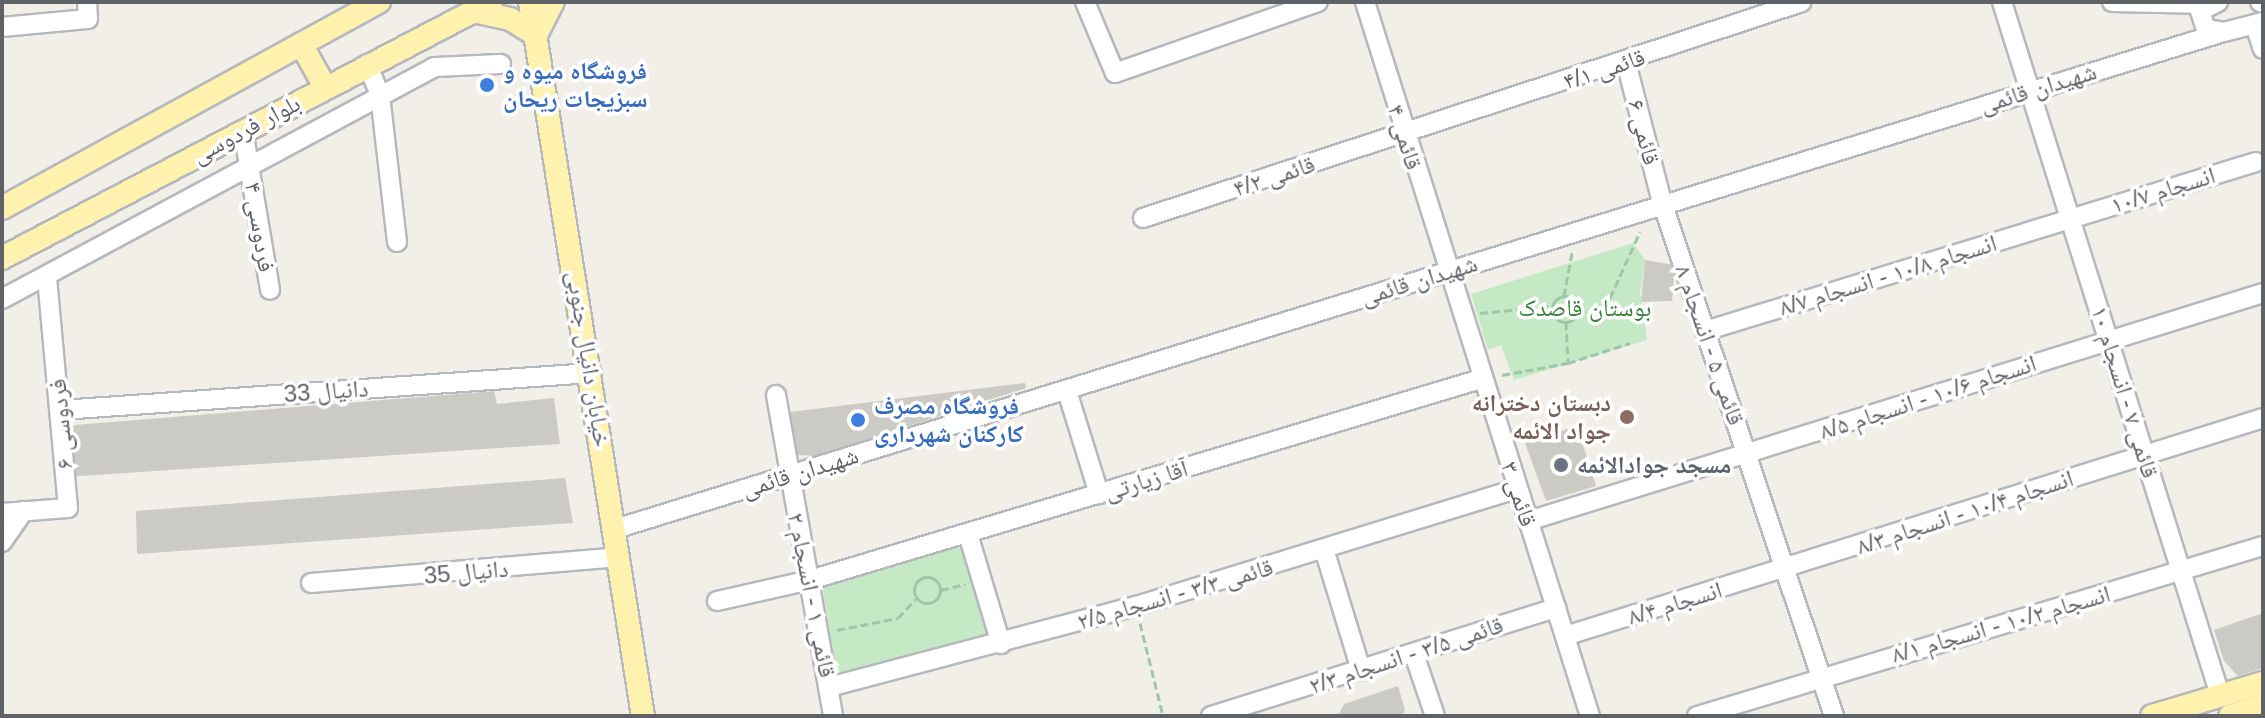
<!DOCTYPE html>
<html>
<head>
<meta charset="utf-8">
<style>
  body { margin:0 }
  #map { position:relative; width:2265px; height:718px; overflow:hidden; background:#f1efe8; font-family:Arial,"Noto Naskh Arabic",sans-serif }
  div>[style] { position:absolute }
  .green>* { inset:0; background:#c5e8c5 }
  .building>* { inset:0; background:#cccac5 }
  .path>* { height:3px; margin-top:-1.5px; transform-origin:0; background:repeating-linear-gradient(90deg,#9cc7a9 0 8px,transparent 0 12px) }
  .path>.ring { margin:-1.5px; padding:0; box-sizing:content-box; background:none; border:3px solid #9cc7a9; border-radius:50% }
  .roads { filter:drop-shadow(2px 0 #b5b8bc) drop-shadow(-2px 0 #b5b8bc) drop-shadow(0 2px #b5b8bc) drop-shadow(0 -2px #b5b8bc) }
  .minor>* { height:18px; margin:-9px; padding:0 9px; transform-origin:9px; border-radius:9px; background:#fff }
  .major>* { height:22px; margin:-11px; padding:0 11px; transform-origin:11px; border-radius:11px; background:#fff2af }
  .dots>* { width:22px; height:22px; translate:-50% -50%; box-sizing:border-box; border:4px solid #fff; border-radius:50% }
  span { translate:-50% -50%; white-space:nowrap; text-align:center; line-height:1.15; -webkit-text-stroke:7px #fff; paint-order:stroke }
  .street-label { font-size:24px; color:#5f6368 }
  .shop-label { font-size:24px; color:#366cbe; font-weight:700 }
  .left { translate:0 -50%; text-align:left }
  .park-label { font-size:24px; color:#348238 }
  .education-label { font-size:24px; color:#785e54; font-weight:700 }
  .right { translate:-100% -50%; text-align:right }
  .worship-label { font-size:24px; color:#5b616d; font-weight:700 }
  .frame { position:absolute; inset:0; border:4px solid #5f6368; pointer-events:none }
</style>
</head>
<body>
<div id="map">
  <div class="green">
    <i style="clip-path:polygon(1633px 243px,1645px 260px,1640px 293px,1647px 340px,1514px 380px,1501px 345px,1488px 350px,1471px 294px)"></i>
    <i style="clip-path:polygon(967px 545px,991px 638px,837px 678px,822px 583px)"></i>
  </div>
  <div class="building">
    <i style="clip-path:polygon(1645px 260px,1675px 265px,1672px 301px,1641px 302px)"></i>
    <i style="clip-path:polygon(1025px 383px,1026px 388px,816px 456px,797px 455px,788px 427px,790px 412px)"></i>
    <i style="clip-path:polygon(494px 391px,497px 404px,554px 398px,560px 444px,66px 477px,63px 436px,75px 425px)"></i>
    <i style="clip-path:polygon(1577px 426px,1596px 486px,1546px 501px,1525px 443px)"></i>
    <i style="clip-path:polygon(565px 478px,573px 523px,137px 554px,136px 511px)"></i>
    <i style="clip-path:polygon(2263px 613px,2263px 668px,2238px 676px,2224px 661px,2214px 630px)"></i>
    <i style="clip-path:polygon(1398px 686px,1405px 710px,1402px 716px,1338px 716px,1344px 704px)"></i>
  </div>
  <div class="path">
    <i style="left:1564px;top:296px;width:44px;rotate:-79.5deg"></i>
    <i class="ring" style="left:1552px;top:296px;width:23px;height:23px"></i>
    <i style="left:1578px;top:312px;width:27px;rotate:-6deg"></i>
    <i style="left:1605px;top:309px;width:85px;rotate:-65.6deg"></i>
    <i style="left:1480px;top:313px;width:72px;rotate:-5.6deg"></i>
    <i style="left:1566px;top:322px;width:40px;rotate:87.1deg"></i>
    <i style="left:1502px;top:375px;width:67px;rotate:-10.3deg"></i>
    <i style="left:1568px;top:363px;width:65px;rotate:-17.9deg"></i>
    <i class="ring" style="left:914px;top:577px;width:23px;height:23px"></i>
    <i style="left:941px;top:590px;width:25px;rotate:-14deg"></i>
    <i style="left:1140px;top:623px;width:96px;rotate:76.1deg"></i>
    <i style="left:837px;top:630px;width:62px;rotate:-11.1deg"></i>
    <i style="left:898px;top:618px;width:26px;rotate:-47deg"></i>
  </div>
  <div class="roads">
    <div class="minor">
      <i style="left:1085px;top:2px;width:77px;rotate:67.1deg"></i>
      <i style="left:1115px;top:73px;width:215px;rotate:-19.3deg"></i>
      <i style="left:1365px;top:2px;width:749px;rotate:72.51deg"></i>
      <i style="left:2002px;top:2px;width:726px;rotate:72.54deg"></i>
      <i style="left:2112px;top:2px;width:98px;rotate:1.2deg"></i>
      <i style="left:2218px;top:2px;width:20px;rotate:153deg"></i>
      <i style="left:2200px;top:11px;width:19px;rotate:72deg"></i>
      <i style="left:2206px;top:29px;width:18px;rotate:9deg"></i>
      <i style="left:2224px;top:32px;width:40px;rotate:-14.4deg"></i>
      <i style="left:2260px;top:2px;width:3px;rotate:18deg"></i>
      <i style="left:2255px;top:25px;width:25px;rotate:72deg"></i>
      <i style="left:2px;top:27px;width:86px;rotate:-5.3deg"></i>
      <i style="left:88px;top:19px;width:17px;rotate:-93deg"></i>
      <i style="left:1626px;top:62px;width:145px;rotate:75.6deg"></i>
      <i style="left:1662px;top:202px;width:542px;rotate:71.5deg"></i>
      <i style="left:367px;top:64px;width:34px;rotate:67deg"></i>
      <i style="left:380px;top:95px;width:148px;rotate:83.4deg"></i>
      <i style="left:243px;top:130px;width:162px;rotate:80.4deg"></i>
      <i style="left:1143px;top:218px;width:693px;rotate:-18.15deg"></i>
      <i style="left:2px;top:299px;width:490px;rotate:-28.2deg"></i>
      <i style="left:434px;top:67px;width:67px;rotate:-2.6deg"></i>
      <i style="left:1705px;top:331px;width:576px;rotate:-17.05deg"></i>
      <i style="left:1067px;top:391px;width:108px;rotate:72.7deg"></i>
      <i style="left:776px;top:395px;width:326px;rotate:79.9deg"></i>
      <i style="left:61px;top:410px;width:532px;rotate:-3.99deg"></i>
      <i style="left:2px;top:513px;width:66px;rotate:-4.3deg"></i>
      <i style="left:68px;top:508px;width:234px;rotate:-95.2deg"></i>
      <i style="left:1528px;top:521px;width:770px;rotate:-17.23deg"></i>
      <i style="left:615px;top:529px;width:1684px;rotate:-17.17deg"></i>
      <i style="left:968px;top:534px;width:115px;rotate:73.3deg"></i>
      <i style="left:2px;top:542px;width:38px;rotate:-55deg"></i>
      <i style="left:1324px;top:549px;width:127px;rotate:73deg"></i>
      <i style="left:311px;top:583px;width:309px;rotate:-4.8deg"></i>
      <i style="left:717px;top:601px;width:95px;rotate:-12.7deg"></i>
      <i style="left:810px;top:580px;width:700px;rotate:-16.68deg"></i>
      <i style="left:1565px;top:636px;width:731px;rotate:-17.34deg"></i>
      <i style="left:1414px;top:654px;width:65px;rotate:71.3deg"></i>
      <i style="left:829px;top:687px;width:318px;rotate:-14.8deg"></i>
      <i style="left:1136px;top:606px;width:399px;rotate:-17.1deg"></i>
      <i style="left:1211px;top:716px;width:362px;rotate:-17.4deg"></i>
      <i style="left:1697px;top:716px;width:591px;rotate:-16.72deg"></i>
    </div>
    <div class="major">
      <i style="left:530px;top:2px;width:723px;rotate:81.01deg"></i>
      <i style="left:473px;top:11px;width:38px;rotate:12deg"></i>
      <i style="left:510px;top:19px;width:31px;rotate:32deg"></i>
      <i style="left:536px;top:35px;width:37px;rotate:-63deg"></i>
      <i style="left:301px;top:44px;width:49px;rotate:60.8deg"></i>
      <i style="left:2px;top:208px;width:430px;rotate:-28.7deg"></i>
      <i style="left:2px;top:258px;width:552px;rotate:-27.63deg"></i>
      <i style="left:2152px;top:716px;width:116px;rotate:-16.6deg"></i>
      <i style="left:2230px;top:716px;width:34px;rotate:-17deg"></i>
    </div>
  </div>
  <div class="dots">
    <i style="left:487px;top:85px;background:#3f7fe0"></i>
    <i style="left:1627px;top:417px;background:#8d6e63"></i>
    <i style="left:858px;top:420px;background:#3f7fe0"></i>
    <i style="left:1561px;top:465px;background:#6b7280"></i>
  </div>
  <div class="street-label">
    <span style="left:1604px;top:69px;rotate:-18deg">قائمی ۴/۱</span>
    <span style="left:2038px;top:88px;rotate:-17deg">شهیدان قائمی</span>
    <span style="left:246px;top:129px;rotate:-28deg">بلوار فردوسی</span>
    <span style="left:1644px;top:132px;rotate:76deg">قائمی ۶</span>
    <span style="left:1405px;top:137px;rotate:73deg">قائمی ۴</span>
    <span style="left:1274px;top:176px;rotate:-18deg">قائمی ۴/۲</span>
    <span style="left:2163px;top:190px;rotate:-17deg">انسجام ۱۰/۷</span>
    <span style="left:260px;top:227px;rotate:81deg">فردوسی ۴</span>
    <span style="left:1888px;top:275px;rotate:-17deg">انسجام ۱۰/۸ - انسجام ۸/۷</span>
    <span style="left:1419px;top:280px;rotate:-17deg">شهیدان قائمی</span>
    <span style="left:1710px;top:345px;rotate:71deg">قائمی ۵ - انسجام ۸</span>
    <span style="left:589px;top:359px;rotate:81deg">خیابان دانیال جنوبی</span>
    <span style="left:326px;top:391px;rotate:-4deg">دانیال 33</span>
    <span style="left:2125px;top:392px;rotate:73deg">قائمی ۷ - انسجام ۱۰</span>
    <span style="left:1928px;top:397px;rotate:-18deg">انسجام ۱۰/۶ - انسجام ۸/۵</span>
    <span style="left:61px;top:424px;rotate:-95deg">فردوسی ۶</span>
    <span style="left:800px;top:472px;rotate:-17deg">شهیدان قائمی</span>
    <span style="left:1146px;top:480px;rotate:-17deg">آقا زیارتی</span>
    <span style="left:1519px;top:494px;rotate:72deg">قائمی ۳</span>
    <span style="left:1965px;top:512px;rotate:-18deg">انسجام ۱۰/۴ - انسجام ۸/۳</span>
    <span style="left:466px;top:572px;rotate:-5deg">دانیال 35</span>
    <span style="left:1175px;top:594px;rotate:-16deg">قائمی ۳/۳ - انسجام ۲/۵</span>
    <span style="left:812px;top:595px;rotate:79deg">قائمی ۱ - انسجام ۲</span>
    <span style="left:1675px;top:603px;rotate:-17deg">انسجام ۸/۴</span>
    <span style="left:2001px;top:624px;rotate:-16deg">انسجام ۱۰/۲ - انسجام ۸/۱</span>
    <span style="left:1406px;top:655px;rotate:-18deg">قائمی ۳/۵ - انسجام ۲/۳</span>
  </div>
  <div class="shop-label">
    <span class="left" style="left:503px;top:85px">فروشگاه میوه و<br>سبزیجات ریحان</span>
    <span class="left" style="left:874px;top:420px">فروشگاه مصرف<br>کارکنان شهرداری</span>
  </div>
  <div class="park-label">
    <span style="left:1585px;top:308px">بوستان قاصدک</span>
  </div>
  <div class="education-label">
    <span class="right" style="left:1611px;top:417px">دبستان دخترانه<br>جواد الائمه</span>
  </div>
  <div class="worship-label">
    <span class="left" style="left:1577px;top:465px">مسجد جوادالائمه</span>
  </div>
  <div class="frame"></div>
</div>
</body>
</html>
